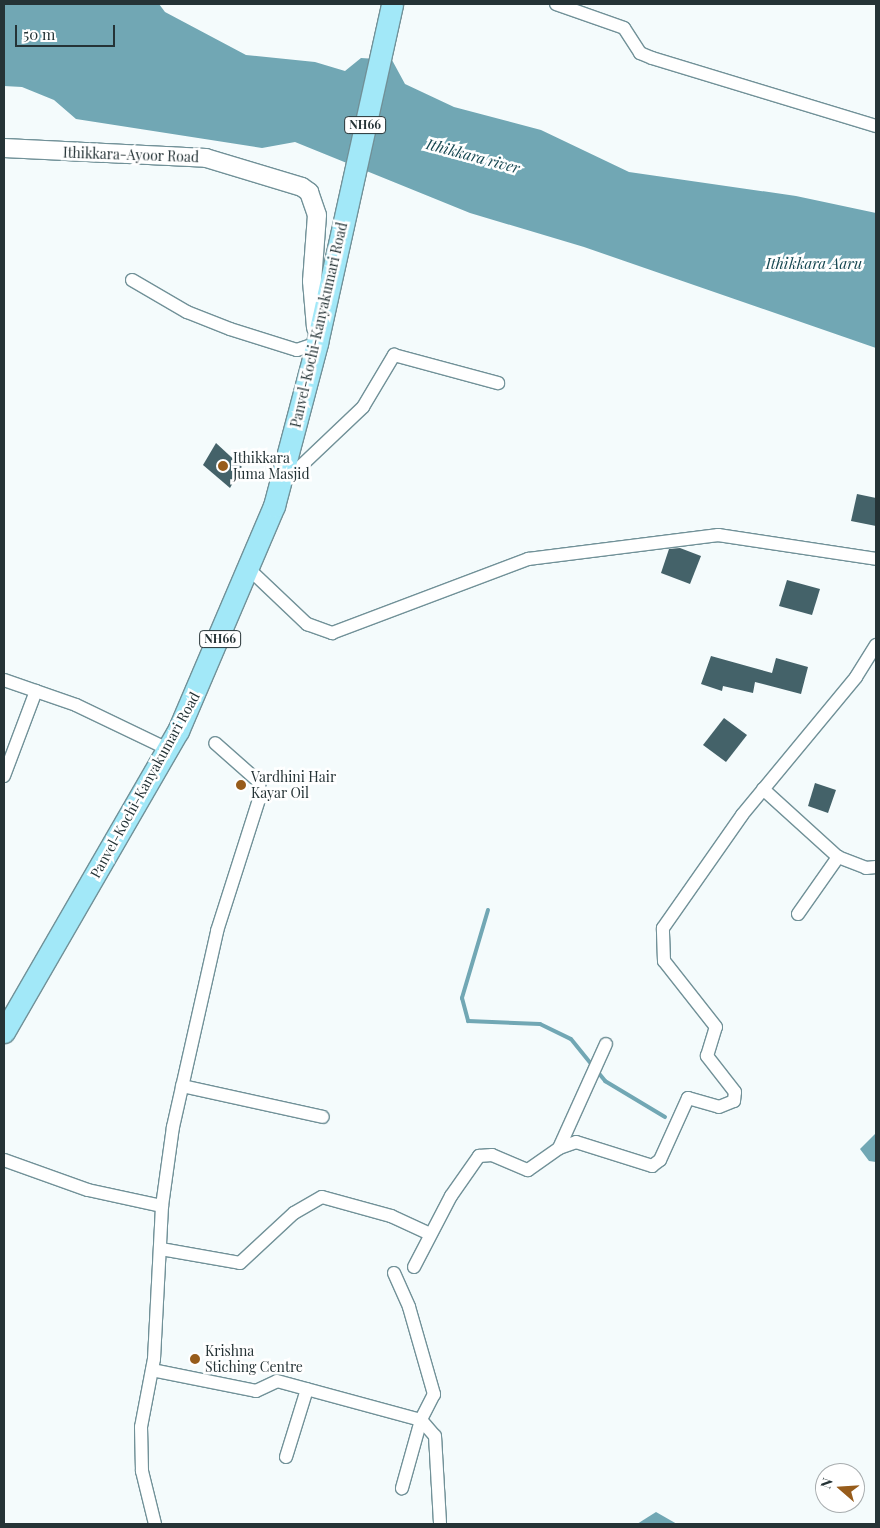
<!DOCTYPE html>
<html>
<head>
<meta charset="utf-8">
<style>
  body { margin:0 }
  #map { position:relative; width:880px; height:1528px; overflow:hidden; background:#f4fbfc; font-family:"Playfair Display",serif }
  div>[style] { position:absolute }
  .water>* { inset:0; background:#71a7b4 }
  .stream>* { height:4px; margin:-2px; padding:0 2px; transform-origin:2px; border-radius:2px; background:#71a7b4 }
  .building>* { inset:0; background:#446269 }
  .roads { filter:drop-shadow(1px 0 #719198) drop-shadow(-1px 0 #719198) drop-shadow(0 1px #719198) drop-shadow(0 -1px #719198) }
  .minor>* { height:12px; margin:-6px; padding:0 6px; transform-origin:6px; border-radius:6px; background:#fff }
  .secondary>* { height:18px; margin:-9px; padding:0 9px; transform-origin:9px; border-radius:9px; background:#fff }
  .trunk>* { height:21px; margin:-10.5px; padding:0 10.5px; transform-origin:10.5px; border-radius:10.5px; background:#a2e8f8 }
  .dots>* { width:14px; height:14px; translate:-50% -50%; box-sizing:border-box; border:2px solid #fff; border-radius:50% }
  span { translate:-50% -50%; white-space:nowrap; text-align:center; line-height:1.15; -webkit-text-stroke:5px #fff; paint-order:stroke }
  .shield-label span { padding:1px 4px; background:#fff; border:1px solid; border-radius:4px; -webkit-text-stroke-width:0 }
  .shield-label { font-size:12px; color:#253336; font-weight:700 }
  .street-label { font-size:14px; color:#253336 }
  .poi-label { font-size:14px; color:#253336 }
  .left { translate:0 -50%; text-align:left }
  .water-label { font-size:15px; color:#164751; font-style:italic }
  .frame { position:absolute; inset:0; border:5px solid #253336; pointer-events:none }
  .north { position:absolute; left:815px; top:1463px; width:50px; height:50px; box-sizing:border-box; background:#fff; border:1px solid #a8adaf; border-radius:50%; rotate:289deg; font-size:14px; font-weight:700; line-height:20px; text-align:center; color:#253336 }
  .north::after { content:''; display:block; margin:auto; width:18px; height:22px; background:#975c1b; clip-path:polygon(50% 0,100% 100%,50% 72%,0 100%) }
  .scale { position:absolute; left:15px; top:25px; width:100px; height:22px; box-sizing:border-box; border:2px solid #253336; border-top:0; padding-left:6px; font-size:15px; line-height:18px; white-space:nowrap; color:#253336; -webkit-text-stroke:4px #fff; paint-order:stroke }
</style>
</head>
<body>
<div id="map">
  <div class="water">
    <i style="clip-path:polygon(4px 4px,159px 4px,165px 12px,246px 55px,315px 62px,345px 71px,361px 58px,392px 60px,405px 84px,454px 107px,541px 130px,629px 172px,796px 196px,876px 213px,876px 348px,584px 247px,470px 213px,295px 142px,262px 148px,76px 119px,54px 100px,22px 87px,4px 86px)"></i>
    <i style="clip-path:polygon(876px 1133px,876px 1162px,869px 1161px,860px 1149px)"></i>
    <i style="clip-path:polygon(656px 1512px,677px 1524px,637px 1524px)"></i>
  </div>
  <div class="stream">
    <i style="left:488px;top:910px;width:92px;rotate:106.5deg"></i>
    <i style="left:462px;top:998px;width:24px;rotate:75deg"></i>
    <i style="left:468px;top:1021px;width:72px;rotate:2.4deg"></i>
    <i style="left:540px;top:1024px;width:34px;rotate:26deg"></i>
    <i style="left:571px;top:1039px;width:35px;rotate:51deg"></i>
    <i style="left:597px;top:1071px;width:13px;rotate:51deg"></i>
    <i style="left:605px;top:1081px;width:70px;rotate:31deg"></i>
  </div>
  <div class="building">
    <i style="clip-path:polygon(216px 443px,242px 467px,230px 488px,203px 465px)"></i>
    <i style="clip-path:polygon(857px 494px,876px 498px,876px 526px,851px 521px)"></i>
    <i style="clip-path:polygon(680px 548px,701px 556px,690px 584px,661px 573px,669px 549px)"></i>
    <i style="clip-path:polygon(787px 580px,820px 589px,812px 615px,779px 606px)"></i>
    <i style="clip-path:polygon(711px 656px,772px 673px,776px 658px,808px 667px,801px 694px,755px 682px,753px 693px,723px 686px,722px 691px,701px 684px)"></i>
    <i style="clip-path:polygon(724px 718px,747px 735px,726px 762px,703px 745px)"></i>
    <i style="clip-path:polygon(815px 783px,836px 790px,828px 813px,808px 806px)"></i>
  </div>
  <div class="roads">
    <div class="minor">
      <i style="left:556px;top:4px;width:72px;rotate:19.4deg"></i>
      <i style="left:624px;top:28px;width:30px;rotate:57deg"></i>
      <i style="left:640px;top:53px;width:13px;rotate:23deg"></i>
      <i style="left:652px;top:58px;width:234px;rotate:16.9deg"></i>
      <i style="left:132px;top:280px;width:64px;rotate:30.2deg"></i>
      <i style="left:187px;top:312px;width:46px;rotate:21.6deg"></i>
      <i style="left:230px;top:329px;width:70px;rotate:17.4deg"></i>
      <i style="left:297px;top:350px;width:21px;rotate:-19deg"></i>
      <i style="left:282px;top:484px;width:112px;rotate:-43.5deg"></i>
      <i style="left:363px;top:407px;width:61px;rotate:-59.2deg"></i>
      <i style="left:394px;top:355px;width:108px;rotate:15.1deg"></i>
      <i style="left:250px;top:570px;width:79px;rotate:43.5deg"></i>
      <i style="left:307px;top:624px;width:27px;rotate:20deg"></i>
      <i style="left:332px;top:633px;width:210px;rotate:-20.7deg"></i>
      <i style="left:528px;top:559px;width:192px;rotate:-7.2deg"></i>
      <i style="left:718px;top:535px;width:160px;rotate:8.6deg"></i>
      <i style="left:4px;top:680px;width:76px;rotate:19.1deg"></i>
      <i style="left:76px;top:705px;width:102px;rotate:25.6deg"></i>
      <i style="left:4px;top:776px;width:91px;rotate:-69.4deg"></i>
      <i style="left:763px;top:789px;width:101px;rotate:42.2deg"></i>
      <i style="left:838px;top:857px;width:30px;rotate:21deg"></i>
      <i style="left:866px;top:868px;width:10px;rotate:-6deg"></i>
      <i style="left:798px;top:914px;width:70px;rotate:-54.9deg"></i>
      <i style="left:182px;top:1086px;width:144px;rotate:12.4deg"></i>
      <i style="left:559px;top:1148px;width:114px;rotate:-65.7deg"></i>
      <i style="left:4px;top:1160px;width:89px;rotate:19.7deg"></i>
      <i style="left:88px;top:1190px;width:76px;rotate:12.2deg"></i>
      <i style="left:161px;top:1249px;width:80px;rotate:10deg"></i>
      <i style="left:240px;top:1263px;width:74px;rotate:-42.8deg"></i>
      <i style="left:294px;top:1213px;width:32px;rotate:-30deg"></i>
      <i style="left:322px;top:1197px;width:72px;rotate:15.4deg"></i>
      <i style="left:391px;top:1216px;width:43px;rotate:24.8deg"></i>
      <i style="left:414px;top:1267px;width:80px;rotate:-62.5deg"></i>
      <i style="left:451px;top:1196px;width:49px;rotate:-55deg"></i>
      <i style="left:479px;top:1156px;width:13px;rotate:-4deg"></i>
      <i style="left:492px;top:1155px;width:39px;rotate:23deg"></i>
      <i style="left:528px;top:1170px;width:38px;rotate:-35deg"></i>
      <i style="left:559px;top:1148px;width:18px;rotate:-19deg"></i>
      <i style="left:576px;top:1142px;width:80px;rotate:17.5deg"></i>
      <i style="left:652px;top:1166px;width:10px;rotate:-37deg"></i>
      <i style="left:660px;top:1160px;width:68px;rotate:-65.7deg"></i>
      <i style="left:688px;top:1098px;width:32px;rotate:16deg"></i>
      <i style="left:719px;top:1107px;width:16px;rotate:-22deg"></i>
      <i style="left:734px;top:1101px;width:9px;rotate:-84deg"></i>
      <i style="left:735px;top:1092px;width:46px;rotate:-127.9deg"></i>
      <i style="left:707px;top:1056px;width:30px;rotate:-73deg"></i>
      <i style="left:716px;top:1027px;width:84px;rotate:-128.2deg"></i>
      <i style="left:664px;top:961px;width:33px;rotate:-92deg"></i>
      <i style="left:663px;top:928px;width:138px;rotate:-55deg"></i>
      <i style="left:742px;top:815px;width:179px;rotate:-50.4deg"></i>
      <i style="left:856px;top:677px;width:38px;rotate:-58deg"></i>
      <i style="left:394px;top:1273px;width:37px;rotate:66deg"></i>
      <i style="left:409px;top:1307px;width:91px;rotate:74deg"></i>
      <i style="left:434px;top:1394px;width:29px;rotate:117deg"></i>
      <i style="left:421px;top:1420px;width:71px;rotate:105.6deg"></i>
      <i style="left:152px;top:1370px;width:106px;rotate:11.4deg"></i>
      <i style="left:256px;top:1391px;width:23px;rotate:-25deg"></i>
      <i style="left:277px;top:1381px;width:149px;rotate:15.2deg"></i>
      <i style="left:421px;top:1420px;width:21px;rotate:49deg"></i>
      <i style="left:435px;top:1436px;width:88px;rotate:86.7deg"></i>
      <i style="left:286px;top:1457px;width:71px;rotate:-72.8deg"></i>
      <i style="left:155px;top:1524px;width:55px;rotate:-103.8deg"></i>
      <i style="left:142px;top:1471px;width:44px;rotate:-91.3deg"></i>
      <i style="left:141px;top:1427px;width:69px;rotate:-79.2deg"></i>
      <i style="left:154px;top:1359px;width:153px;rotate:-87deg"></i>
      <i style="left:162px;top:1206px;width:80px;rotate:-82.1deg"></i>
      <i style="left:173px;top:1127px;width:201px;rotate:-77.3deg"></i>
      <i style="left:217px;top:931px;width:145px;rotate:-72.3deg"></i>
      <i style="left:261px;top:793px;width:12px;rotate:-104deg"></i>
      <i style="left:258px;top:781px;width:57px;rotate:-138.5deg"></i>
    </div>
    <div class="secondary">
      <i style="left:4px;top:148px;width:202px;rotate:2.8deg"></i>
      <i style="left:206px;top:158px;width:100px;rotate:16.8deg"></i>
      <i style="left:302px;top:187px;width:9px;rotate:36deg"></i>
      <i style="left:309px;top:192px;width:24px;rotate:71deg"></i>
      <i style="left:317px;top:215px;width:66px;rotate:94.3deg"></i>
      <i style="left:312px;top:281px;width:47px;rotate:85.1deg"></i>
    </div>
    <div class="trunk">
      <i style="left:4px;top:1032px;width:348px;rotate:-60deg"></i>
      <i style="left:178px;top:731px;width:245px;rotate:-66.9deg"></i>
      <i style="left:274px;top:506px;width:169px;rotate:-75.2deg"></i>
      <i style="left:317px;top:343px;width:347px;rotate:-77.5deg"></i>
    </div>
  </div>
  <div class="dots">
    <i style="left:223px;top:466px;background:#975c1b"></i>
    <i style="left:241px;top:785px;background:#975c1b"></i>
    <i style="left:195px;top:1359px;background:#975c1b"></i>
  </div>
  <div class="shield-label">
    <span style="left:365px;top:125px">NH66</span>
    <span style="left:220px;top:639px">NH66</span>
  </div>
  <div class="street-label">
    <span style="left:131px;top:155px;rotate:2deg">Ithikkara-Ayoor Road</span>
    <span style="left:319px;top:325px;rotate:-77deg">Panvel-Kochi-Kanyakumari Road</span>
    <span style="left:145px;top:785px;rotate:-61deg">Panvel-Kochi-Kanyakumari Road</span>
  </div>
  <div class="poi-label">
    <span class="left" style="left:233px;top:466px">Ithikkara<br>Juma Masjid</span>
    <span class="left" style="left:251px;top:785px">Vardhini Hair<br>Kayar Oil</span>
    <span class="left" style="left:205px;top:1359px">Krishna<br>Stiching Centre</span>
  </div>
  <div class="water-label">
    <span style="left:473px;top:156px;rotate:15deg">Ithikkara river</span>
    <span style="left:814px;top:264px">Ithikkara Aaru</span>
  </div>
  <div class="frame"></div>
  <div class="north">N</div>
  <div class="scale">50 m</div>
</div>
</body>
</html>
